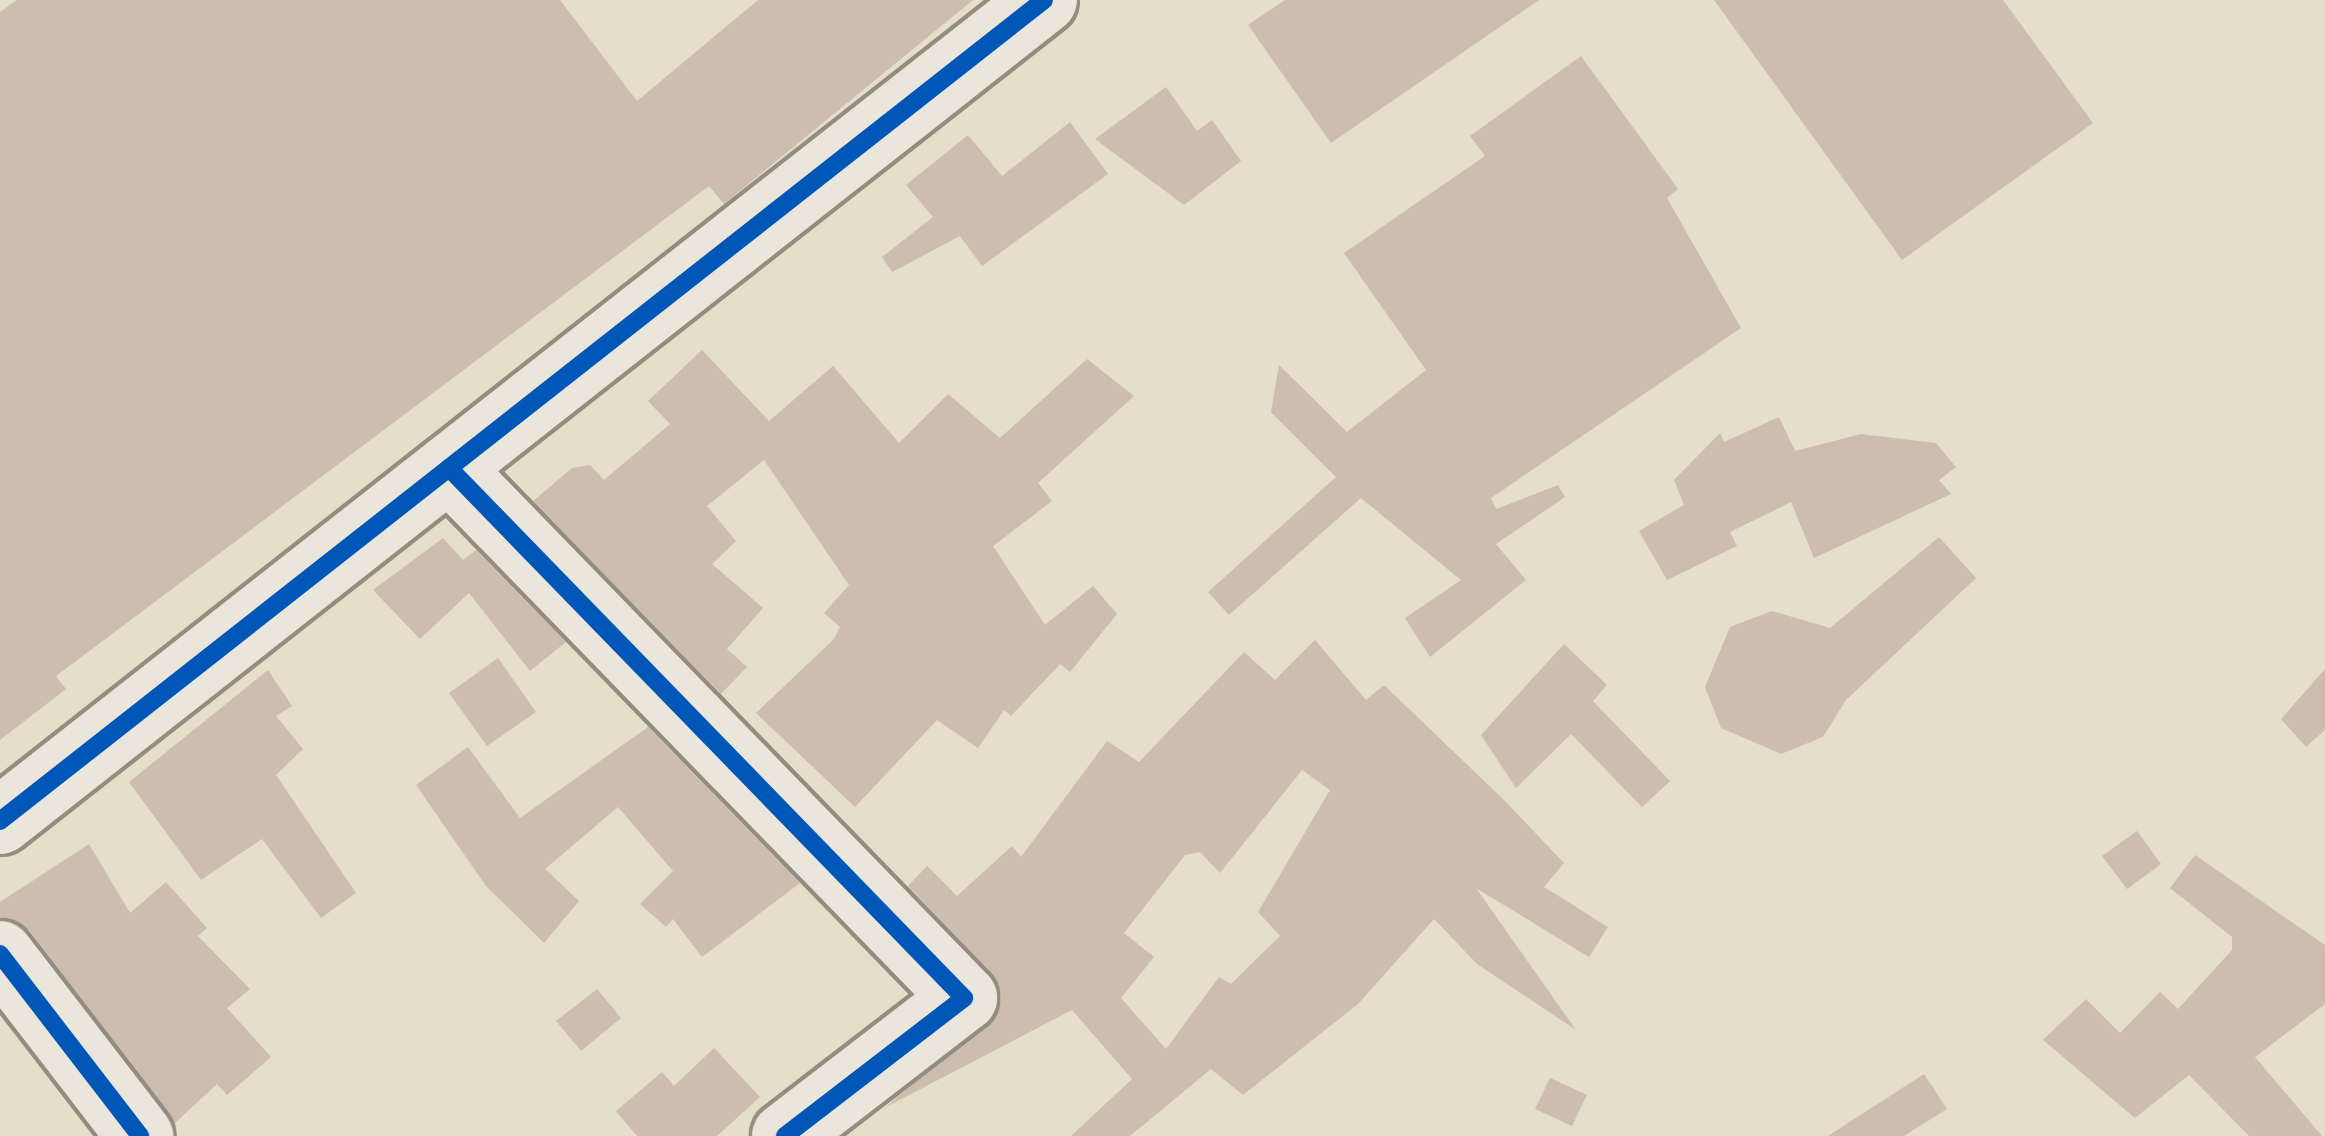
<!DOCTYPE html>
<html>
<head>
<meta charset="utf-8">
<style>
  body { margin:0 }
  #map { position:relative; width:2325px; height:1136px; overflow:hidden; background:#e5dec9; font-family:"Sorts Mill Goudy",serif }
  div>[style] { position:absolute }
  .building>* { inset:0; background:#ccbdaf }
  .roads { filter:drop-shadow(3px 0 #938d80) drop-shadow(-3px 0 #938d80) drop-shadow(0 3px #938d80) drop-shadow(0 -3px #938d80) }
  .minor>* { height:66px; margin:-33px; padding:0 33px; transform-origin:33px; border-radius:33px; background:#eae6dc }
  .cycleway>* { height:18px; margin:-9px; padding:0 9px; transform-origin:9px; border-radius:9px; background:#0057b8 }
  span { translate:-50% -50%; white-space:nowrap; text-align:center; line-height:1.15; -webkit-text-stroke:9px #f7edd3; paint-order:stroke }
</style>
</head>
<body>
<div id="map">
  <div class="building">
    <i style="clip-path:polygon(17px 0,560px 0,637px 101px,758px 0,973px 0,724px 204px,709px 186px,56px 676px,66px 689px,0 740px,0 12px)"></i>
    <i style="clip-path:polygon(1285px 0,1539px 0,1331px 143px,1248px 25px)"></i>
    <i style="clip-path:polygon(1714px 0,2003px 0,2093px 123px,1902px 260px)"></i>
    <i style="clip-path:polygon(1581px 56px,1678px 189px,1667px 198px,1741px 328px,1491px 498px,1496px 509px,1558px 485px,1565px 497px,1496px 544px,1526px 580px,1430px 657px,1405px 618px,1461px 580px,1361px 498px,1229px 615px,1208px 592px,1336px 477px,1271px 412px,1279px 365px,1347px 432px,1426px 370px,1344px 253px,1485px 156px,1470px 136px)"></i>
    <i style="clip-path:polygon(1166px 87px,1197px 131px,1212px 120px,1241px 161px,1184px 205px,1095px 139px)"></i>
    <i style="clip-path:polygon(1070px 122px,1108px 174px,982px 266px,960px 236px,892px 272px,882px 257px,933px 217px,906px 185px,968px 135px,1002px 176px)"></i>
    <i style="clip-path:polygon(702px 350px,769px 421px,833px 366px,899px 443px,948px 394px,1000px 438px,1087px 359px,1134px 396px,1038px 483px,1052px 501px,993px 546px,1045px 625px,1093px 586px,1117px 614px,1070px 672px,1060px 664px,1011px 716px,1004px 710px,978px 748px,937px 720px,855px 807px,756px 713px,834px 639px,840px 627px,824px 613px,849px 585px,764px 460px,707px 506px,736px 541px,712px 564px,763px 608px,727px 649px,747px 667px,721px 694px,533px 501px,572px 468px,590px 465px,604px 480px,670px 424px,648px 401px)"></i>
    <i style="clip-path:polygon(1779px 417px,1795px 451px,1861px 434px,1936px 443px,1956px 467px,1939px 480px,1951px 494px,1814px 558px,1791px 502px,1730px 532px,1737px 546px,1667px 580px,1639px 531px,1684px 505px,1674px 480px,1720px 433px,1724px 442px)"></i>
    <i style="clip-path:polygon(1939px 537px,1976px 578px,1846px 700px,1823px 737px,1781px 754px,1721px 728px,1705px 687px,1730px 627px,1772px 611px,1830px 628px)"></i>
    <i style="clip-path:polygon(443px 538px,463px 560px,476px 550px,566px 642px,530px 671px,469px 593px,420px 639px,373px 590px)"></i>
    <i style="clip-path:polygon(evenodd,1315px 640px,1366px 700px,1384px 685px,1504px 800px,1564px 863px,1544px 887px,1608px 927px,1589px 957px,1476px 888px,1576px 1030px,1477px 964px,1434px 919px,1358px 1004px,1243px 1095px,1211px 1069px,1130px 1136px,1071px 1136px,1132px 1079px,1072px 1010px,886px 1107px,999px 1010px,992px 973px,908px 886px,927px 866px,957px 896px,1012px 846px,1021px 857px,1107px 741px,1139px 762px,1244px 652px,1275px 680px,1315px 640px,1302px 770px,1330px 790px,1258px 912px,1280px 936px,1231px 984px,1219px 977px,1166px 1049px,1121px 998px,1154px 957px,1124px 933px,1185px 855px,1200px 852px,1220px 873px,1302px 770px)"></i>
    <i style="clip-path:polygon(1564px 644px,1607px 685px,1593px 701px,1670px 781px,1642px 807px,1571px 734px,1516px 788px,1481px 735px)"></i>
    <i style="clip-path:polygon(498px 658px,536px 712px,487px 746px,449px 693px)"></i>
    <i style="clip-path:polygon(2325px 669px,2325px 730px,2306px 747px,2281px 719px)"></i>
    <i style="clip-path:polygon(268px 670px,292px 706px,276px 716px,303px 749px,276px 775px,356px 893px,321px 918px,262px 839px,201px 880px,129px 782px)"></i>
    <i style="clip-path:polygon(648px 727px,800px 883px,702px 957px,673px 919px,666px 927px,640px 904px,673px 871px,618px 807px,545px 869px,579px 901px,544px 943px,486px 886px,416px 785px,468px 747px,520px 818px)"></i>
    <i style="clip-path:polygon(2137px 831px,2161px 864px,2127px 889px,2102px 856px)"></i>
    <i style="clip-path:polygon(89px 844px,130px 913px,166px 882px,207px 928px,198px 936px,250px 989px,227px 1008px,271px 1057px,227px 1095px,217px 1084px,174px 1124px,30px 931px,0 917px,0 902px)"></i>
    <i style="clip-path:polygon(2195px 855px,2325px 945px,2325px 1004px,2255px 1057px,2322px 1136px,2249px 1136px,2189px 1075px,2135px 1118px,2043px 1040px,2086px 999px,2120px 1033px,2160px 992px,2178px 1009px,2232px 950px,2232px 937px,2170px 888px)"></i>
    <i style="clip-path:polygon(597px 989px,621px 1018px,581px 1051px,556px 1021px)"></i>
    <i style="clip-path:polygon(714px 1048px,760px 1097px,717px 1136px,637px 1136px,616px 1111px,662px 1072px,674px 1086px)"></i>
    <i style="clip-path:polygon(1924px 1074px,1947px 1109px,1904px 1136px,1828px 1136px)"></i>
    <i style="clip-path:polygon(1550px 1078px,1587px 1095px,1572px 1126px,1535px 1109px)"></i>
  </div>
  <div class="roads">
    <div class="minor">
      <i style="left:449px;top:468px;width:739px;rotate:45.82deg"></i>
      <i style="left:964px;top:998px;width:226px;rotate:142.4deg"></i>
      <i style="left:0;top:821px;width:1328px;rotate:-38.18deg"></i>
      <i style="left:0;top:954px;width:230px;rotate:52.4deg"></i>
    </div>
  </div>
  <div class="cycleway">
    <i style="left:449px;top:468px;width:739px;rotate:45.82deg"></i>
    <i style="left:964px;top:998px;width:226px;rotate:142.4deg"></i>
    <i style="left:0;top:821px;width:1328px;rotate:-38.18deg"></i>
    <i style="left:0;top:954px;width:230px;rotate:52.4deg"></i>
  </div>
</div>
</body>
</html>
